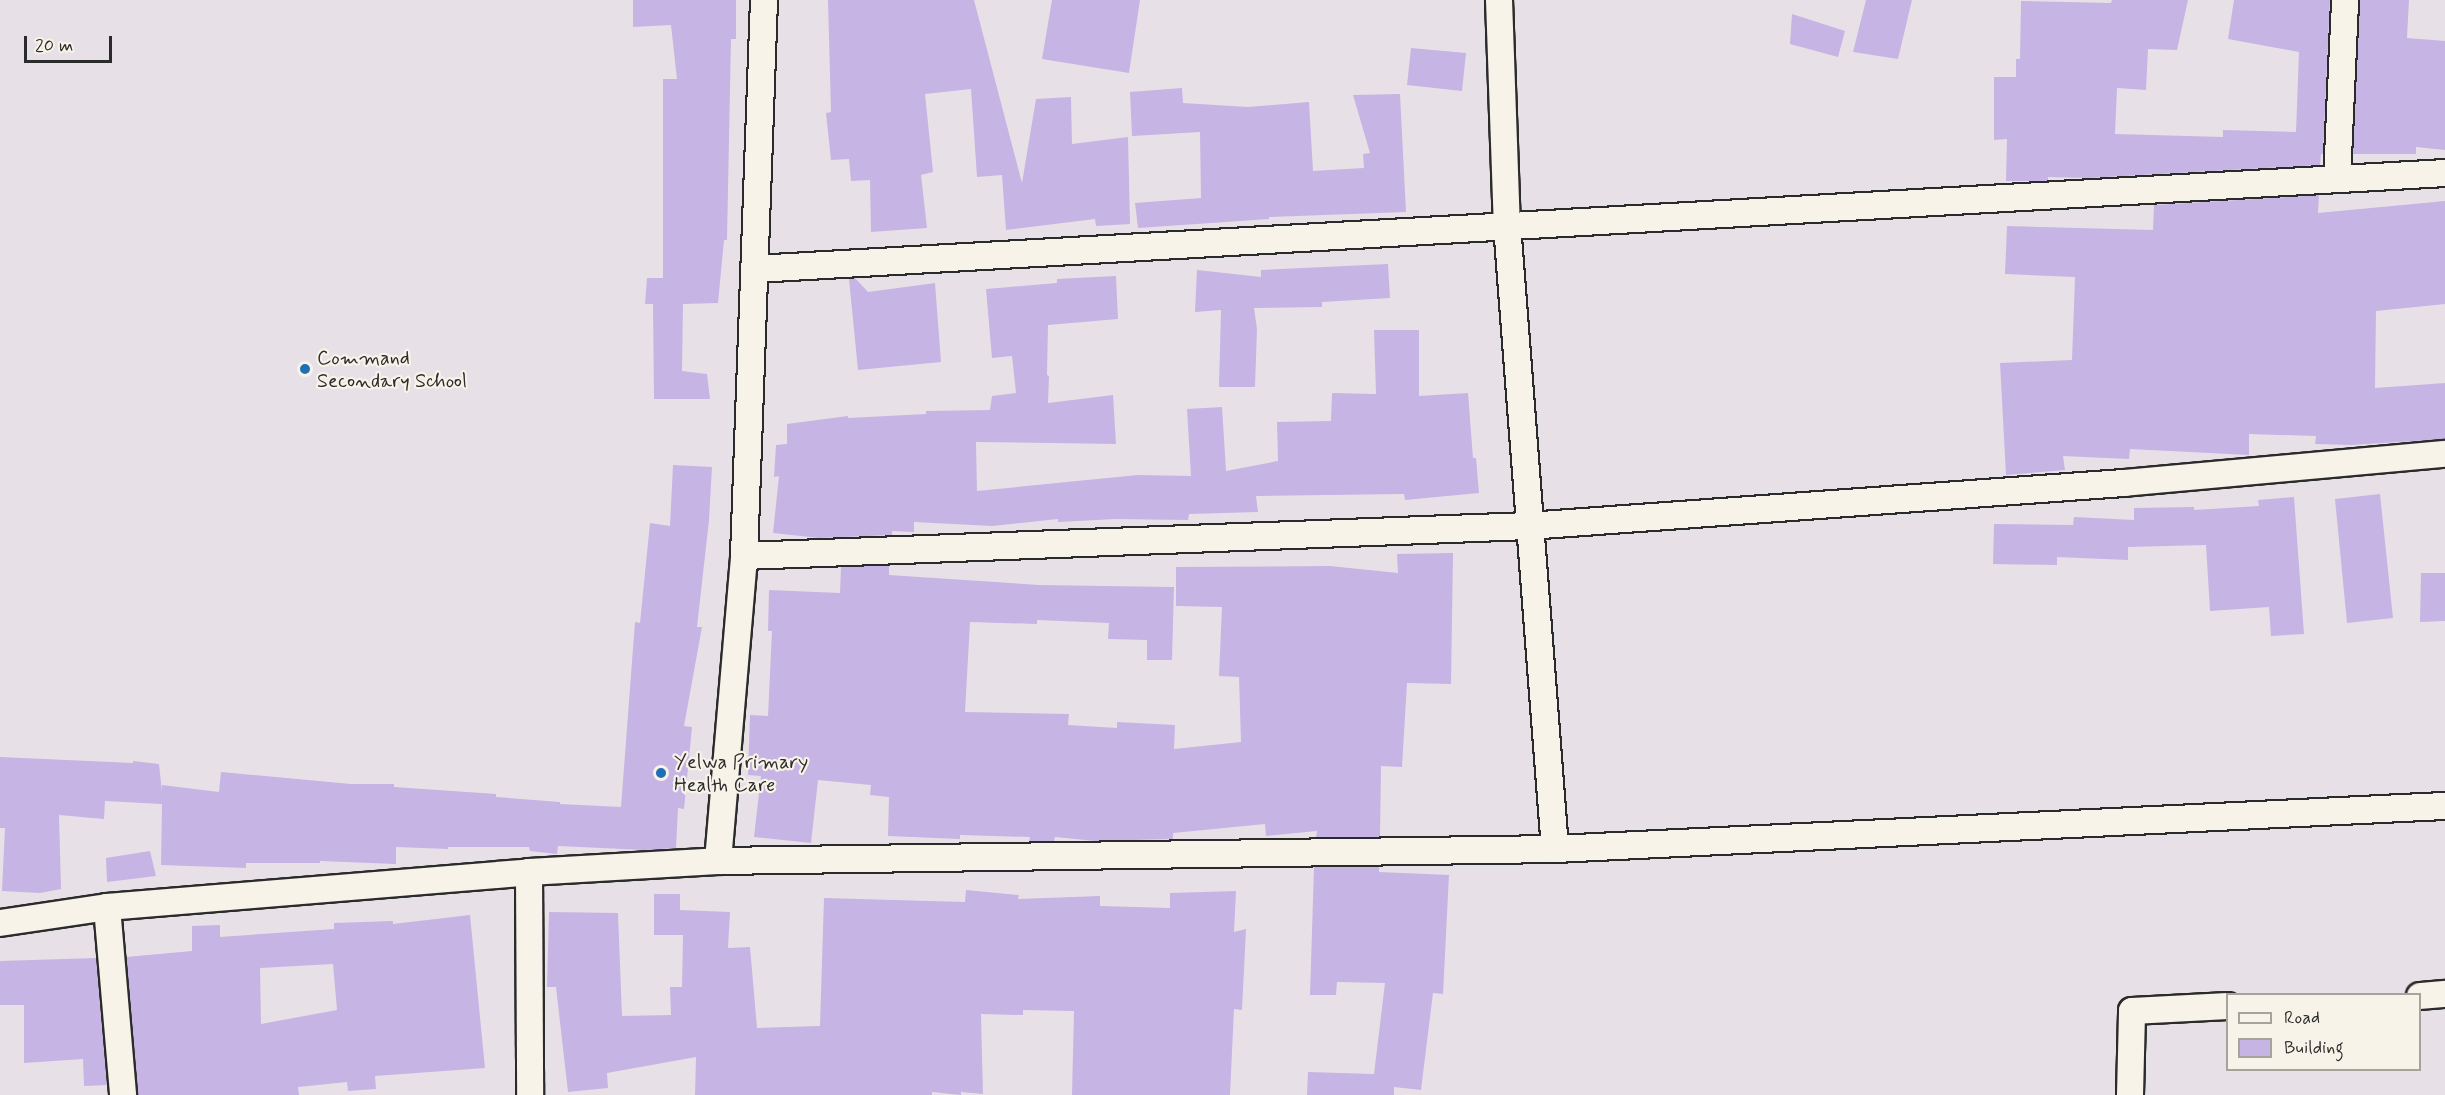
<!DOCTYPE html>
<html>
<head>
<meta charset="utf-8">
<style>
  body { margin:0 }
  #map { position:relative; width:2445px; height:1095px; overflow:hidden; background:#e8e0e7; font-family:Mynerve,sans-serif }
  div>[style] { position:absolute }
  .building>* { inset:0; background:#c6b4e4 }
  .roads { filter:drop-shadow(2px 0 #2b2b2b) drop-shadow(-2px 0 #2b2b2b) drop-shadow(0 2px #2b2b2b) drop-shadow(0 -2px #2b2b2b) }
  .street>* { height:26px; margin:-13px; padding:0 13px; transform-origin:13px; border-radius:13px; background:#f7f3e8 }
  .dots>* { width:16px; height:16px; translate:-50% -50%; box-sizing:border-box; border:3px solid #f7f3e8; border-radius:50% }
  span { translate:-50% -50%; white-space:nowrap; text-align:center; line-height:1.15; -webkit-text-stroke:4.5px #f7f3e8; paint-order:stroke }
  .poi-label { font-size:20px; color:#2b2b2b }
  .left { translate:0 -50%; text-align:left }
  .legend { position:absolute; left:2226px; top:993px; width:195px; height:78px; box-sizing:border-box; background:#f7f3e8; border:2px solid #a5a39c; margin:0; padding:8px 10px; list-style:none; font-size:18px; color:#2b2b2b }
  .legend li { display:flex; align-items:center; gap:12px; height:30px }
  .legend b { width:30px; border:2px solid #a5a39c }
  .scale { position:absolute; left:24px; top:36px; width:88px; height:27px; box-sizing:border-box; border:3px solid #2b2b2b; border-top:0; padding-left:8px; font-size:18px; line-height:21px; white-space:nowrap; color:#2b2b2b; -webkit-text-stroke:4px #f7f3e8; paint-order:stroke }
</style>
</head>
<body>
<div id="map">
  <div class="building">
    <i style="clip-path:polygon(633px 0,736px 0,736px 39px,731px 39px,727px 240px,724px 240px,718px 303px,683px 304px,682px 371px,707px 374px,710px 399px,654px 399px,653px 304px,645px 304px,647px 278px,663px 278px,663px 79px,677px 79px,671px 25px,633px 27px)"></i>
    <i style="clip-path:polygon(828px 0,974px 0,1022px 183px,1036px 99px,1071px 97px,1072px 144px,1128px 137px,1130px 224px,1096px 226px,1095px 219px,1006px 230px,1002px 175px,977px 177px,971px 89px,925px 94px,933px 172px,921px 175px,927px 228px,871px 232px,870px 180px,851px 181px,849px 159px,831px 160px,826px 113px,831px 112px)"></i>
    <i style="clip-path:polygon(1052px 0,1140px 0,1129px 73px,1042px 59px)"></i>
    <i style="clip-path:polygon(1866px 0,1912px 0,1898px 59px,1853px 52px)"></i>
    <i style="clip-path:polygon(2112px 0,2188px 0,2177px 50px,2148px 49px,2146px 90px,2117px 88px,2115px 134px,2223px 137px,2223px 130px,2296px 132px,2299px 52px,2228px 39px,2234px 0,2330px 0,2323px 154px,2321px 154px,2320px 165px,2089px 178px,2048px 177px,2048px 181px,2006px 181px,2007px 139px,1994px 140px,1994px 77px,2016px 77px,2016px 59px,2020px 59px,2021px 1px,2111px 3px)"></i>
    <i style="clip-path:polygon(2360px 0,2409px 0,2407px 38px,2445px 41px,2445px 150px,2416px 147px,2416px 154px,2353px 154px)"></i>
    <i style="clip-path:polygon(1792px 14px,1845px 31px,1838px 57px,1790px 44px)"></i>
    <i style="clip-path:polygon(1411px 48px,1466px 53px,1462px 91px,1407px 85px)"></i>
    <i style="clip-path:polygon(1182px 88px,1183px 103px,1248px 107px,1309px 102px,1313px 171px,1364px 168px,1363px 154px,1370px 153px,1353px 95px,1400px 94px,1406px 212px,1269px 217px,1269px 219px,1138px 228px,1135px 203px,1201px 198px,1200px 132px,1132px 136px,1130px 92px)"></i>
    <i style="clip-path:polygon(2319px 195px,2318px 213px,2445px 201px,2445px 304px,2376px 311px,2375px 388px,2445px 383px,2445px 439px,2352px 445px,2315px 444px,2316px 436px,2249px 434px,2249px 455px,2130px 449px,2129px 459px,2063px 456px,2065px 470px,2006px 475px,2000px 363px,2072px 360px,2075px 277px,2005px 274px,2007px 226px,2153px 230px,2154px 205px)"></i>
    <i style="clip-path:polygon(1388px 264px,1390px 298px,1322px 302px,1322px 307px,1254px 308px,1257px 329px,1255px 387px,1219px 387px,1221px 310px,1195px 312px,1197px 270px,1261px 277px,1261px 270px)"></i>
    <i style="clip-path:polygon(1116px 276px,1118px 319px,1048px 325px,1047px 375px,1049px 376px,1048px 403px,1113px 395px,1116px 444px,976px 442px,977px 491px,1138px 475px,1191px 476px,1187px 409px,1222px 407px,1226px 471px,1278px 461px,1277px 422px,1331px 421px,1332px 393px,1376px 394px,1374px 330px,1419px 330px,1419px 396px,1468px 393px,1473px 458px,1476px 458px,1479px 493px,1405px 500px,1404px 494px,1256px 496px,1258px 512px,1189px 514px,1188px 520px,1116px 519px,1058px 522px,1058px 519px,992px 526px,914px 522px,914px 532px,892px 531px,892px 535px,819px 538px,773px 533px,779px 476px,774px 477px,776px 445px,787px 444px,787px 424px,848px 416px,848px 418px,926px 414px,926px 411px,990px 410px,992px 396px,1016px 393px,1012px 356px,992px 358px,986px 289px,1057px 283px,1057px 279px)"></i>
    <i style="clip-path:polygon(855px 278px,868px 292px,935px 283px,941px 362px,858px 370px,849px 279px)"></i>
    <i style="clip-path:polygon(673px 465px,712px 467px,709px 520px,697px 627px,702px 627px,684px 726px,692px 727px,684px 809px,678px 808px,676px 848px,644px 850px,558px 846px,557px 854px,530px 851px,529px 847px,448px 847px,448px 849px,396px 847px,396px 864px,320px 861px,320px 863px,246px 863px,246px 868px,161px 865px,162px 804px,105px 801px,104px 819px,59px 815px,61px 889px,40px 893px,2px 891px,5px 828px,0 828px,0 757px,133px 763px,133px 761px,159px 764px,162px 792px,162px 785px,219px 792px,221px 772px,351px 784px,394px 784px,394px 787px,496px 794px,496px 797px,560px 802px,560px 804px,621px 807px,635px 622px,640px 623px,650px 523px,670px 526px)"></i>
    <i style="clip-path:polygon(2380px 494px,2393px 618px,2347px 623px,2335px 499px)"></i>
    <i style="clip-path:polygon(2294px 497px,2304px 634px,2271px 636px,2269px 607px,2210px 611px,2206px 545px,2128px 547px,2128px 560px,2057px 557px,2057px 565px,1993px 564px,1994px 524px,2073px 525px,2074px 517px,2134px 520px,2134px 508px,2194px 507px,2194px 510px,2259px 506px,2258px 500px)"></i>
    <i style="clip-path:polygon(1453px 553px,1451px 684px,1407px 683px,1402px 767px,1381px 766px,1380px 837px,1316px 837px,1317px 831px,1266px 836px,1265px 824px,1173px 833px,1173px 839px,1095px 841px,1055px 837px,1054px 841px,1029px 842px,1030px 837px,960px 835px,960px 839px,888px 836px,889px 797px,870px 795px,871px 785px,818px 780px,811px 843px,754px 837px,761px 776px,748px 775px,750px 715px,768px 716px,772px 631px,768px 631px,769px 590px,840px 593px,841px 567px,889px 565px,889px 575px,1039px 585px,1174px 587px,1172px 660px,1147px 660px,1147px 640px,1108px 639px,1109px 623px,1037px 620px,1037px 624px,970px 622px,965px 712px,1069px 714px,1068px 725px,1117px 728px,1117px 722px,1175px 725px,1174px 749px,1241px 742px,1239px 677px,1219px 676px,1222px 607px,1176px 606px,1176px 567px,1330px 566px,1398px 573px,1397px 554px)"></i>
    <i style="clip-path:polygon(2421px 573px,2445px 573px,2445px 621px,2420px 622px)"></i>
    <i style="clip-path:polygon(150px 851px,156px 876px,107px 882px,106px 858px)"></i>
    <i style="clip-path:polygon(1314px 867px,1379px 867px,1379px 872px,1449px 875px,1443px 994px,1433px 993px,1421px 1090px,1394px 1087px,1394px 1095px,1307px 1095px,1308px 1072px,1374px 1074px,1385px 983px,1337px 982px,1336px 995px,1310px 995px)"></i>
    <i style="clip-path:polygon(966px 890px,1019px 895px,1018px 899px,1100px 896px,1100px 906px,1170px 908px,1170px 893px,1236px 891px,1234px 932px,1246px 929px,1242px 1010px,1234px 1009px,1230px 1095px,1072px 1095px,1074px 1011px,1023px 1010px,1023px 1015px,981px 1014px,983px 1094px,961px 1092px,961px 1095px,932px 1092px,932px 1095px,695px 1095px,696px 1057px,607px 1073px,608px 1088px,568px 1092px,556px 987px,547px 987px,549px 912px,618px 913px,622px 1016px,671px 1015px,670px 987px,682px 987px,683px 935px,654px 935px,654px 894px,680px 894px,680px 910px,730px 912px,728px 948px,750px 947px,757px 1028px,820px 1026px,824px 898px,965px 902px)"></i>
    <i style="clip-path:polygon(evenodd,470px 915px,485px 1068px,375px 1076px,376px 1089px,348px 1091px,347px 1082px,298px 1087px,299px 1095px,138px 1095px,126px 957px,192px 951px,192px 926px,220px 925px,220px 937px,334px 929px,334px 923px,393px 921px,393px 924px,470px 915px,333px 964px,337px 1010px,261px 1024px,260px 968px,333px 964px)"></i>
    <i style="clip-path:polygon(96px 958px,107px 1085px,84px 1086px,83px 1059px,24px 1063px,24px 1005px,0 1005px,0 961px)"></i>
  </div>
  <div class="roads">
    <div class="street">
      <i style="left:1499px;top:0;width:225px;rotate:88deg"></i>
      <i style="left:1507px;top:225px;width:626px;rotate:85.6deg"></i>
      <i style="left:2337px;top:179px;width:179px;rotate:-87.4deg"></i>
      <i style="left:755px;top:269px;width:1693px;rotate:-3.25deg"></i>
      <i style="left:744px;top:556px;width:785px;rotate:-2.19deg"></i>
      <i style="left:1528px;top:526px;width:598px;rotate:-4.13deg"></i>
      <i style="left:2124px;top:483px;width:322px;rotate:-5.2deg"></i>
      <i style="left:718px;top:861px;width:306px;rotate:-85.1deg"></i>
      <i style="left:744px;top:556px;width:556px;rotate:-87.94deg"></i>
      <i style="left:529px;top:872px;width:223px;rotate:89.7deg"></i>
      <i style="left:107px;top:907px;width:189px;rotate:85.1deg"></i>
      <i style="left:0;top:923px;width:108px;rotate:-8.5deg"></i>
      <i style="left:107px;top:907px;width:423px;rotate:-4.7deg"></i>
      <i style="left:529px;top:872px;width:189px;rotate:-3.3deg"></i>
      <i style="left:718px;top:861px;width:837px;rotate:-0.82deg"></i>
      <i style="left:1555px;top:849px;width:891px;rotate:-2.77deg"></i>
      <i style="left:2420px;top:996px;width:25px;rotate:-5deg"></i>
      <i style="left:2130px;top:1095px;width:84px;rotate:-88.6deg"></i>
      <i style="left:2132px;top:1011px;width:96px;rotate:-3deg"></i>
    </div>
  </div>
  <div class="dots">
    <i style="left:305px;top:369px;background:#1f6fb2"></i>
    <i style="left:661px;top:773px;background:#1f6fb2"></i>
  </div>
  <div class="poi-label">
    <span class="left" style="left:317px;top:370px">Command<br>Secondary School</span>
    <span class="left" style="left:674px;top:774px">Yelwa Primary<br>Health Care</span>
  </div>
  <ul class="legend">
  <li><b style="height:8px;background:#f7f3e8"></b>Road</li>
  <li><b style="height:16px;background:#c6b4e4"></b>Building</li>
  </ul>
  <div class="scale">20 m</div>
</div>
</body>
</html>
